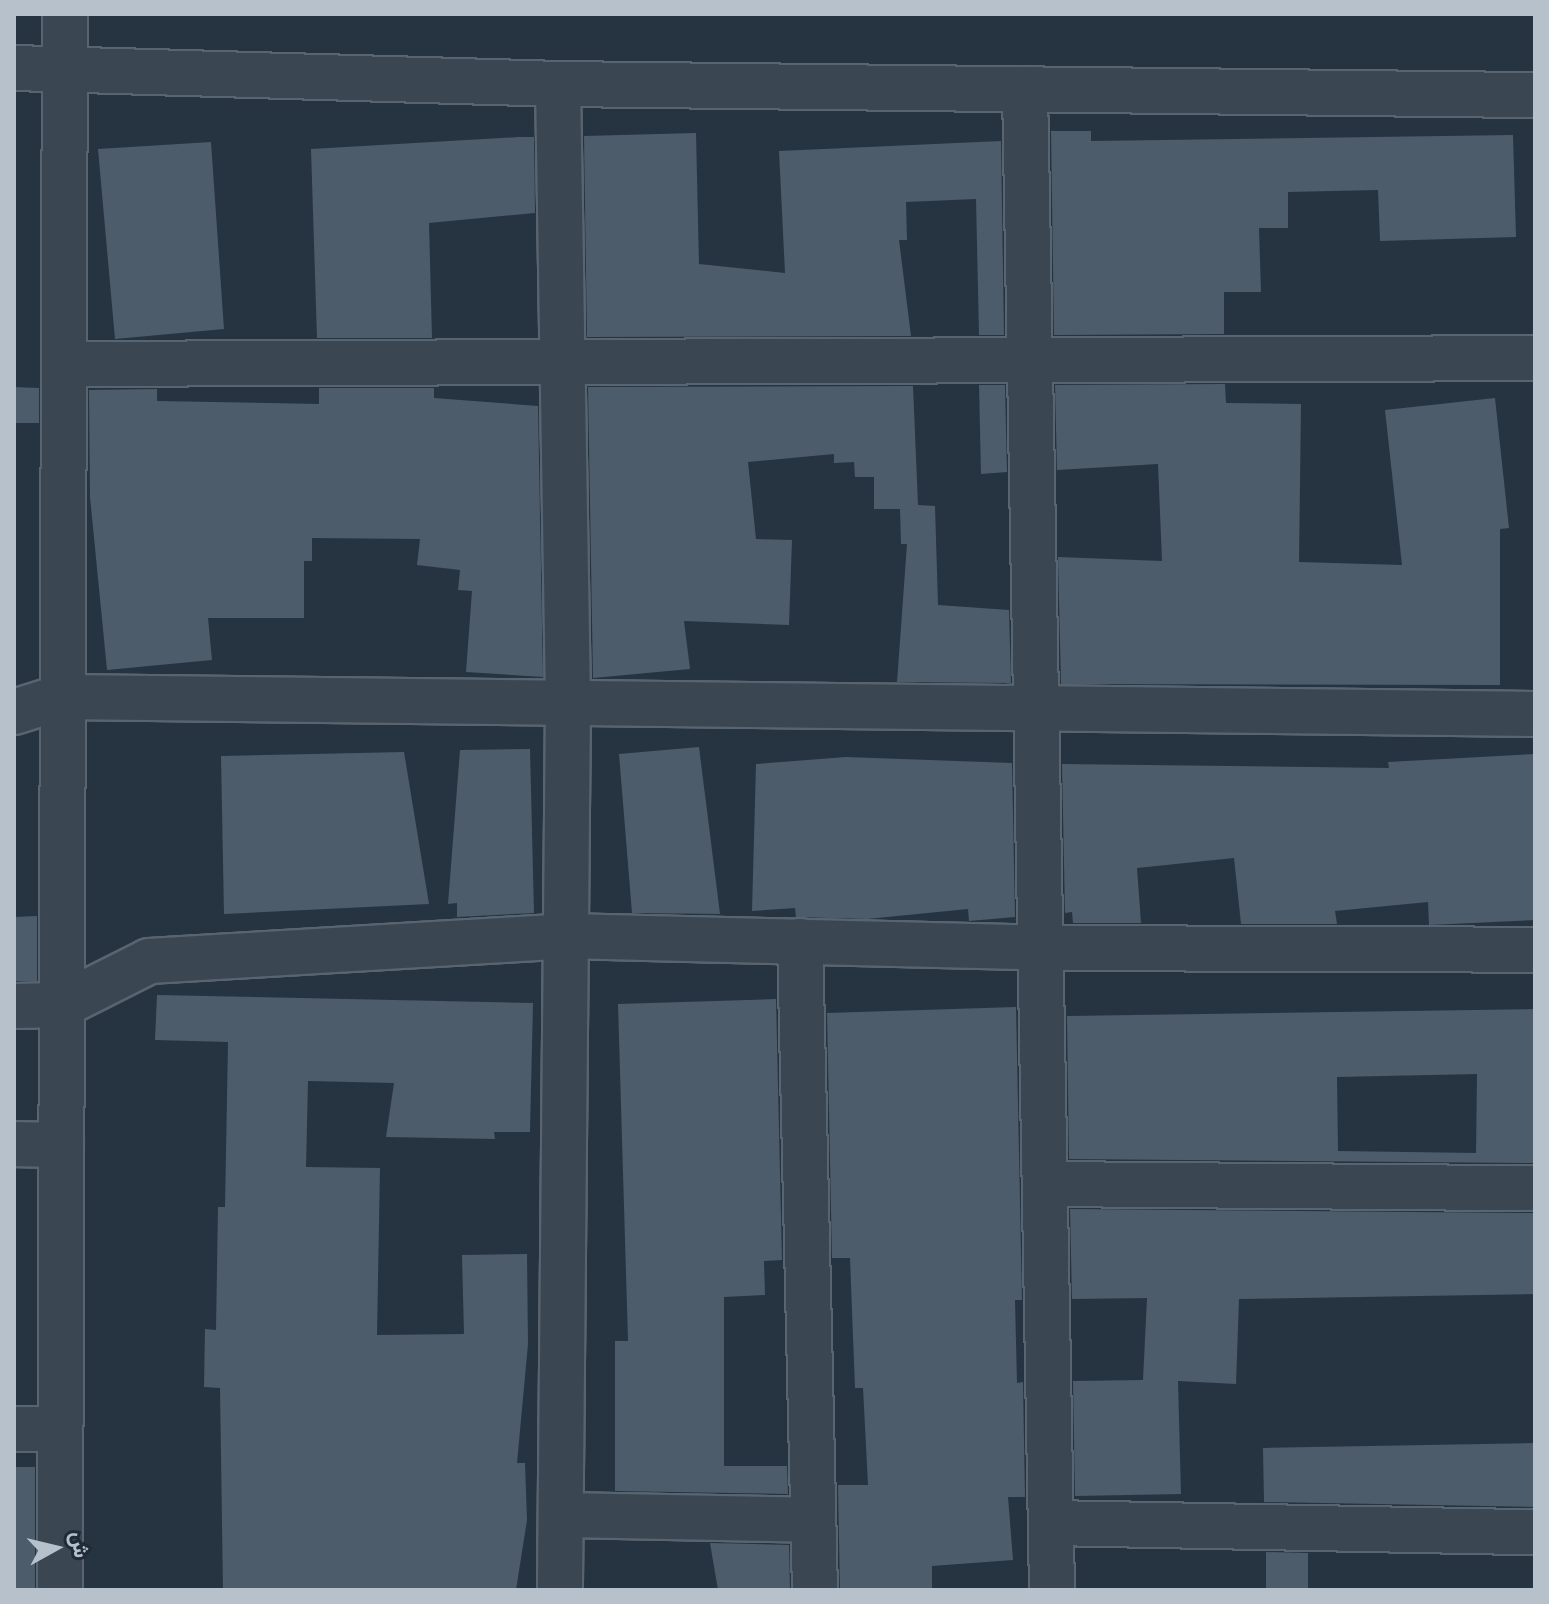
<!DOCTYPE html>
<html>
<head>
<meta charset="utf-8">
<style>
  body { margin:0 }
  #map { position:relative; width:1549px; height:1604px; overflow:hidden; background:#263442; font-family:Figtree,Vazirmatn,sans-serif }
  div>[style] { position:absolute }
  .building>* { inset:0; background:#4c5c6a }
  .roads { filter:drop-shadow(2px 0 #58646f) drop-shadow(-2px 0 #58646f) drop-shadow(0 2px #58646f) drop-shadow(0 -2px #58646f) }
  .minor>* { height:44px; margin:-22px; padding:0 22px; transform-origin:22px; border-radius:22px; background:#3a4651 }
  span { translate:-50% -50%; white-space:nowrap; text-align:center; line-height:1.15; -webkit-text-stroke:8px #1f2b37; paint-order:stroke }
  .frame { position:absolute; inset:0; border:16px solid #b7c1cb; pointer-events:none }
  .north { position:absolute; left:16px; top:1508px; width:80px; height:80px; -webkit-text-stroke:6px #1f2b37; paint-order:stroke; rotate:82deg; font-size:22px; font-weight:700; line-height:32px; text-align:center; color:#b7c1cb }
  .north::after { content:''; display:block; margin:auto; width:28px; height:36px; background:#b7c1cb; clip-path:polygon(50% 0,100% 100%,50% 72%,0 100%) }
</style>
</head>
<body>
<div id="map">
  <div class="building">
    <i style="clip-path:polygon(1051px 131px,1091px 131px,1091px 141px,1513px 135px,1516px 237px,1380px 241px,1378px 190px,1288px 192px,1288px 228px,1259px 228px,1261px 292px,1224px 292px,1224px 334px,1054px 335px)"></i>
    <i style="clip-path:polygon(696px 133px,699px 264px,785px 273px,779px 151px,1001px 141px,1004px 335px,979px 335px,976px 199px,906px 202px,907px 240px,899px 240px,911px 336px,587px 337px,584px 136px)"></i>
    <i style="clip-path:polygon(519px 137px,534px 137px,535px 213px,429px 223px,432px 338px,317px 338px,311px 149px)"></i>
    <i style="clip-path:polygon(211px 142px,224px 329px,115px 339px,98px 149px)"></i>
    <i style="clip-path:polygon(1225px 384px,1226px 403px,1301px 404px,1299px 562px,1402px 565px,1385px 410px,1495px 398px,1509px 528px,1500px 529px,1500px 685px,1061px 684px,1058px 557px,1162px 561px,1158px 464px,1057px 470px,1055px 385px)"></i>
    <i style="clip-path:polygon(979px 385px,1005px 385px,1007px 472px,981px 474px)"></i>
    <i style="clip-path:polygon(913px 386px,918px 505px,935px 506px,938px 605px,1009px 610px,1011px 683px,897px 682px,907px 544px,901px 544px,900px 509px,874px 509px,874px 477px,855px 477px,854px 462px,834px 463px,834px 454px,748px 462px,756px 539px,792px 540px,789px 625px,684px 621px,690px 669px,593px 678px,588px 387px)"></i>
    <i style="clip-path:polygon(14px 387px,39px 388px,39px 423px,14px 423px)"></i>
    <i style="clip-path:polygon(319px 388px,434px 388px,434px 398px,538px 406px,543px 677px,466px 672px,472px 591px,458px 590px,460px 570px,417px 565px,420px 539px,312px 538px,312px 561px,304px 561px,304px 618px,208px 618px,212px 660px,107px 670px,90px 497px,89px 390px,157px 389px,157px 401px,319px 404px)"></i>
    <i style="clip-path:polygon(699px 747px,720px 914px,632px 913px,619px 754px)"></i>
    <i style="clip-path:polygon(530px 749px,534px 913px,457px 917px,457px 903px,448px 904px,460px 750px)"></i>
    <i style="clip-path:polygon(404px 752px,429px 904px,224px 914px,221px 756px)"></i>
    <i style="clip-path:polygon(1535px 754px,1535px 920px,1429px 925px,1428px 902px,1335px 911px,1337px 924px,1241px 924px,1234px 858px,1137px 868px,1141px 923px,1073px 923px,1072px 912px,1065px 913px,1062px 764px,1389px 768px,1388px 762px)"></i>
    <i style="clip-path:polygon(846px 757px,1012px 763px,1015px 917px,969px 921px,968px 909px,867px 919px,796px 917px,795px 908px,752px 911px,756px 764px)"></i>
    <i style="clip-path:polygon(37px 916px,37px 981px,14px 981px,14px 917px)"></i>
    <i style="clip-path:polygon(157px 995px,533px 1003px,530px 1132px,494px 1132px,495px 1139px,386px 1137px,394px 1083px,308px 1081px,306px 1167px,380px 1168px,377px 1335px,464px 1334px,462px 1255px,527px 1254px,528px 1344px,517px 1463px,525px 1463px,527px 1520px,516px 1590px,223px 1590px,220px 1388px,204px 1387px,205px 1329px,216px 1330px,218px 1207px,225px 1207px,228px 1042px,155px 1040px)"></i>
    <i style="clip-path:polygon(776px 999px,782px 1260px,764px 1261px,765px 1295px,724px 1297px,724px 1466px,787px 1466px,788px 1494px,615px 1491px,615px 1341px,628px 1341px,618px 1004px)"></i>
    <i style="clip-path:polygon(1016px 1007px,1022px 1300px,1015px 1300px,1017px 1383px,1023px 1382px,1025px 1497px,1008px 1497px,1013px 1560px,932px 1566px,932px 1590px,840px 1590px,838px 1485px,868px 1485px,863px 1388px,855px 1388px,850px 1258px,832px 1258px,827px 1013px)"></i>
    <i style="clip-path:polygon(evenodd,1535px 1009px,1535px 1163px,1069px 1159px,1067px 1016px,1535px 1009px,1477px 1074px,1476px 1153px,1338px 1151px,1337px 1077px,1477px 1074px)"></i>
    <i style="clip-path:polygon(1070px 1209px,1535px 1213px,1535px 1294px,1239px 1299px,1236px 1384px,1178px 1381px,1181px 1494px,1075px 1496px,1073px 1381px,1143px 1380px,1147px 1298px,1072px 1299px)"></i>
    <i style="clip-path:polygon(1535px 1443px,1535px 1507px,1264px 1502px,1263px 1448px)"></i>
    <i style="clip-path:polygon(14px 1467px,35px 1467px,35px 1590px,14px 1590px)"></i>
    <i style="clip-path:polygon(710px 1543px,789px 1545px,790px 1590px,718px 1590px)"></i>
    <i style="clip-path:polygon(1266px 1552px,1308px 1553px,1308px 1590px,1266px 1590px)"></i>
  </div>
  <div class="roads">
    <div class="minor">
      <i style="left:14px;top:68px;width:544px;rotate:1.68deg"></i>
      <i style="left:558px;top:84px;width:977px;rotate:0.65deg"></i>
      <i style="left:558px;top:84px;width:619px;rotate:89.07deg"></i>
      <i style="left:568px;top:703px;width:887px;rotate:90.52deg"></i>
      <i style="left:1025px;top:89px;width:1501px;rotate:88.97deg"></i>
      <i style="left:65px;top:364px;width:1470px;rotate:-0.23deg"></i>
      <i style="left:14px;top:712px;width:50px;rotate:-17.4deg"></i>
      <i style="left:62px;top:697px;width:1473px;rotate:0.66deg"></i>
      <i style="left:800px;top:941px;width:649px;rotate:88.68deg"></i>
      <i style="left:14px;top:1006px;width:48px;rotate:-1.2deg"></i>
      <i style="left:62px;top:1005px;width:97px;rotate:-26.8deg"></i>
      <i style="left:149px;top:961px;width:418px;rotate:-3.4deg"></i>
      <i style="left:566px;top:936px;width:476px;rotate:1.4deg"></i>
      <i style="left:1042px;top:948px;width:493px;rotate:0.2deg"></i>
      <i style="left:14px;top:1144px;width:47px;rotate:1.2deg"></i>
      <i style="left:1045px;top:1184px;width:490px;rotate:0.5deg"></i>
      <i style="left:14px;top:1429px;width:46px"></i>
      <i style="left:561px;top:1515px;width:252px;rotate:1.1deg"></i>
      <i style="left:1051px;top:1523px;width:484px;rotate:1.1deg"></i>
      <i style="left:60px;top:1590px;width:1576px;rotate:-89.82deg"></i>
    </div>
  </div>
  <div class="frame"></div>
  <div class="north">ش</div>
</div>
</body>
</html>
